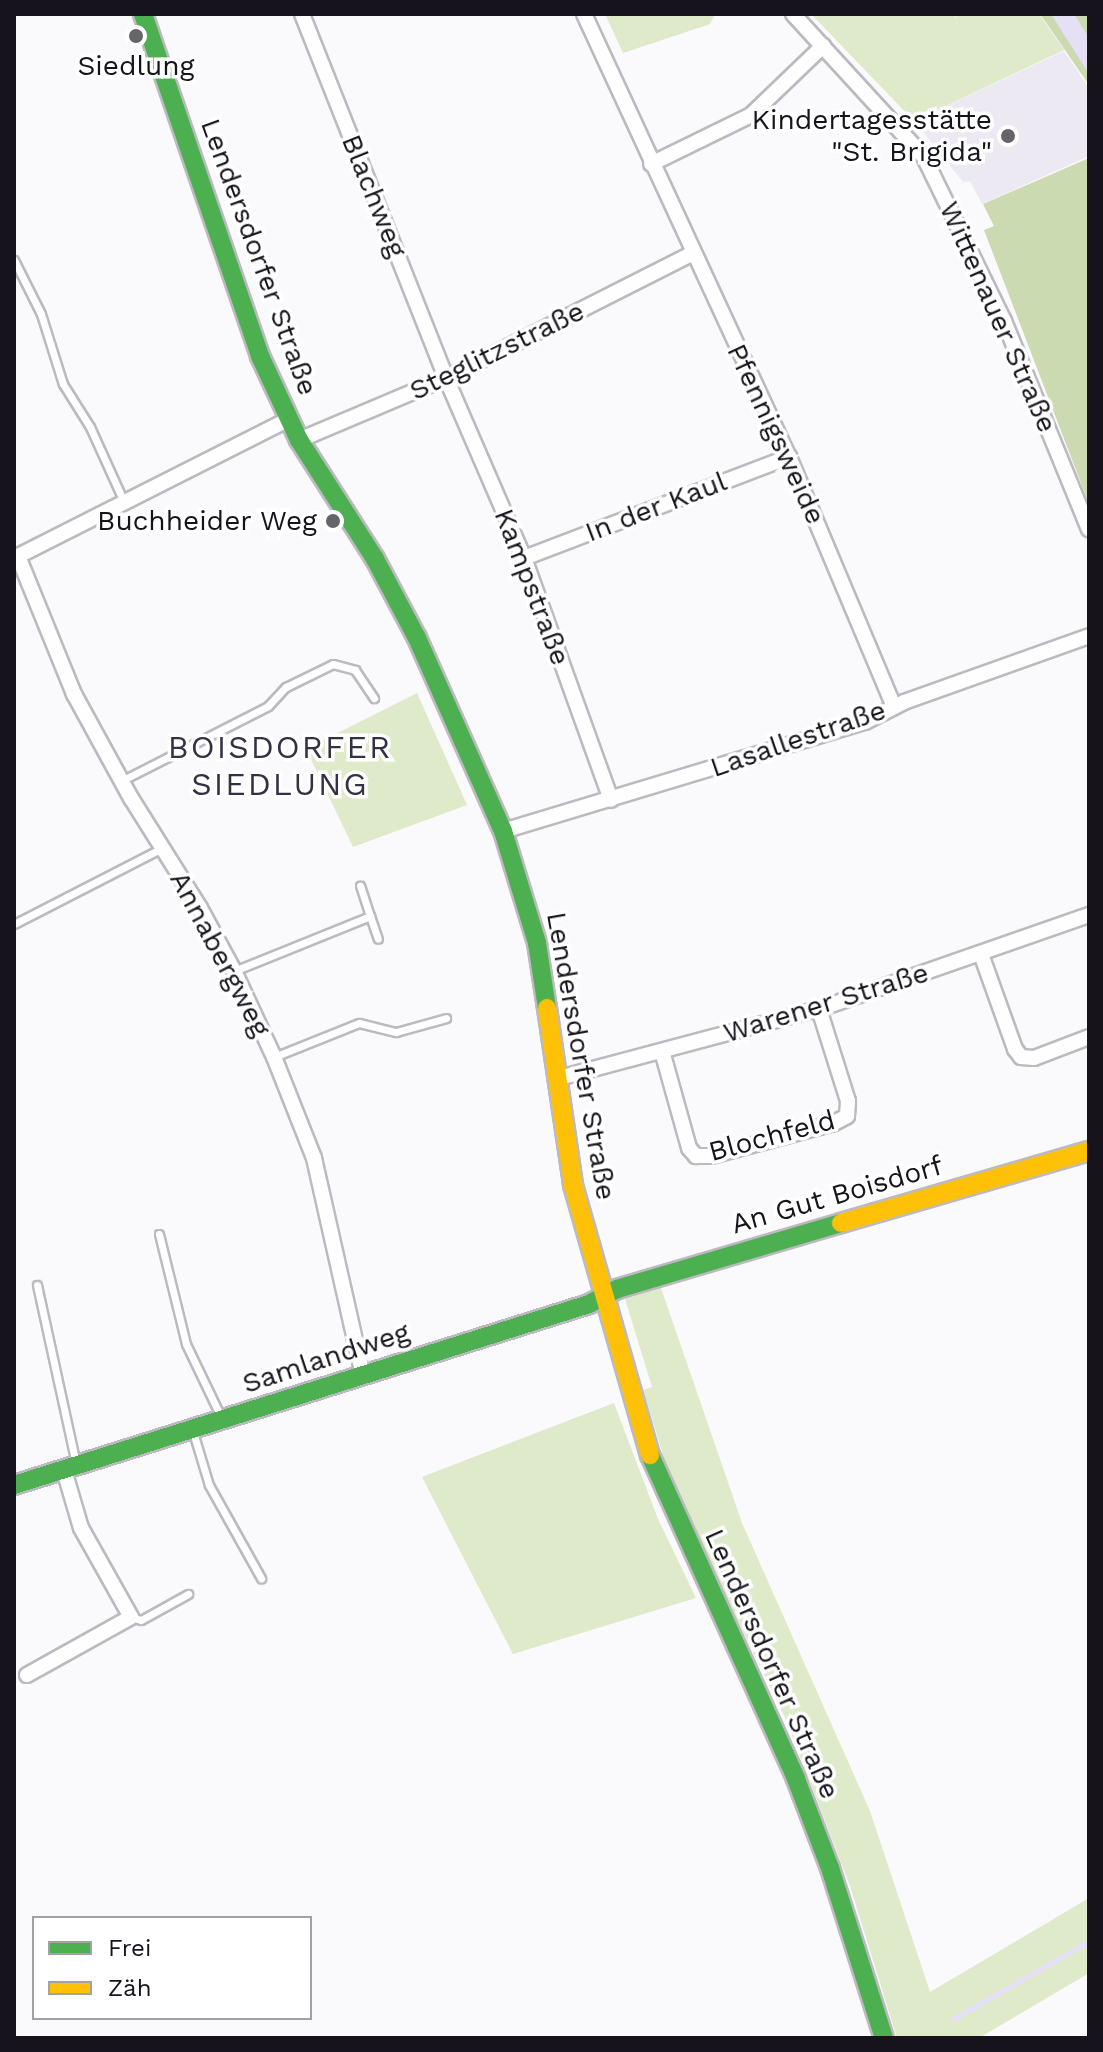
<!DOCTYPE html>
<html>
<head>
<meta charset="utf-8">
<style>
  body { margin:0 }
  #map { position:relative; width:1103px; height:2052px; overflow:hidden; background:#faf9fc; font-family:"Work Sans",sans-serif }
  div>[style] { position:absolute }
  .built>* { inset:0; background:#ece9f2 }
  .green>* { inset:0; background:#deeaca }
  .forest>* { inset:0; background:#ccdab1 }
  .water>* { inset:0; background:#e6e0f6 }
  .stream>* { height:5px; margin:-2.5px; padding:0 2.5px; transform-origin:2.5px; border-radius:2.5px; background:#e6e0f6 }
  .roads { filter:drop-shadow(2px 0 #bcbac0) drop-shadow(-2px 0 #bcbac0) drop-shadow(0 2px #bcbac0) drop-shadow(0 -2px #bcbac0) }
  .lane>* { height:7px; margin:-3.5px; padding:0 3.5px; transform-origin:3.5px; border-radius:3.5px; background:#fefeff }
  .street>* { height:14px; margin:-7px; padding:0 7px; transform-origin:7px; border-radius:7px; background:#fefeff }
  .fast>* { height:18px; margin:-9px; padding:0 9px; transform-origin:9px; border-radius:9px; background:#4caf50 }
  .slow>* { height:18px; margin:-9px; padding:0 9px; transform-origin:9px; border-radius:9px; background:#ffc107 }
  .dots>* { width:22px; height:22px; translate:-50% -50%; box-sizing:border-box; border:4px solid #fff; border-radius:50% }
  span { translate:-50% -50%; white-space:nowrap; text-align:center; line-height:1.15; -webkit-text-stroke:7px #fff; paint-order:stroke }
  .poi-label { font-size:28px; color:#16131c }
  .right { translate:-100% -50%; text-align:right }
  .street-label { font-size:28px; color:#16131c }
  .quarter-label { font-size:32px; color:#363045; letter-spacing:2px }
  .frame { position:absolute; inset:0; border:16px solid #16131c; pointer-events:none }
  .legend { position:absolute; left:32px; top:1916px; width:280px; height:104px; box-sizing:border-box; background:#fff; border:2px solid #a2a1a4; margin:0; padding:10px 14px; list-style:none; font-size:24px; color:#16131c }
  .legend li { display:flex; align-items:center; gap:16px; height:40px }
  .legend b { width:40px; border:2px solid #a2a1a4 }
</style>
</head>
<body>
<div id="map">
  <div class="built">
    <i style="clip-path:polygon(1064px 51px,1089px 88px,1089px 156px,982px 204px,970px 181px,963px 182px,914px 121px)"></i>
  </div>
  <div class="green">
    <i style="clip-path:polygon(605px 14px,715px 14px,710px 24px,623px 53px)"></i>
    <i style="clip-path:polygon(811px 14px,953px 14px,957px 20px,955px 14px,1039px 14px,1064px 50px,914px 121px)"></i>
    <i style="clip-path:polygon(417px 693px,467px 805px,353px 847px,306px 749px)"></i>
    <i style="clip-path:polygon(661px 1288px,742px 1523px,870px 1811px,930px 1992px,1089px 1898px,1089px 1973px,979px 2038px,897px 2038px,850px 1886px,786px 1720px,673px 1487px,643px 1390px,652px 1387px,625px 1299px)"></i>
    <i style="clip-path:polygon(614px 1403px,658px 1519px,696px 1598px,513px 1654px,422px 1477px)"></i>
  </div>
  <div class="forest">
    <i style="clip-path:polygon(1040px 14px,1089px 14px,1089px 85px)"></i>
    <i style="clip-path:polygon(1089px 158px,1089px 504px,984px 230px,994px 226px,983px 204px)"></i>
  </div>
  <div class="water">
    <i style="clip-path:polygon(1051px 14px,1074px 14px,1089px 38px,1089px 74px)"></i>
  </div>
  <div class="stream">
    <i style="left:953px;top:2019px;width:157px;rotate:-29.8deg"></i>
  </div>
  <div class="roads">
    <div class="lane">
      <i style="left:14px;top:260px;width:60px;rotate:63.4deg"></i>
      <i style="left:41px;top:314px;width:73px;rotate:72.6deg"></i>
      <i style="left:63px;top:384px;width:51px;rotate:57.9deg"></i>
      <i style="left:90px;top:427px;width:82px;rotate:65.6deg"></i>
      <i style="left:121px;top:781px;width:165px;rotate:-27deg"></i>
      <i style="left:268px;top:706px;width:26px;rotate:-47deg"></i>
      <i style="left:286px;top:687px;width:52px;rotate:-26.1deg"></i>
      <i style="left:333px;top:664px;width:23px;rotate:15deg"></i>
      <i style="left:355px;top:670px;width:34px;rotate:56deg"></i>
      <i style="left:370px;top:916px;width:24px;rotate:71deg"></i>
      <i style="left:14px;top:924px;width:166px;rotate:-27.2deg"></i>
      <i style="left:234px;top:971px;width:147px;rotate:-22deg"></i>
      <i style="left:370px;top:916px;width:32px;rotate:-108deg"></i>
      <i style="left:274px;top:1057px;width:92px;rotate:-21.8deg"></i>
      <i style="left:359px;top:1023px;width:38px;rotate:14deg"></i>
      <i style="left:396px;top:1032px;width:52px;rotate:-15.6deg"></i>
      <i style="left:159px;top:1234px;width:113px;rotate:76.2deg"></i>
      <i style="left:186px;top:1344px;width:81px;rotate:64.4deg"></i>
      <i style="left:37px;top:1285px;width:183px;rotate:77.7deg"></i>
      <i style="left:193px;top:1432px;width:55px;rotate:73.2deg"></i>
      <i style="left:209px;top:1485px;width:107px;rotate:60.8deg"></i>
      <i style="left:131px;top:1617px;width:10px;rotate:17deg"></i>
      <i style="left:141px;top:1620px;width:54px;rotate:-29deg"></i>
    </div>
    <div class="street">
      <i style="left:302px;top:14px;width:391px;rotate:68.4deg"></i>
      <i style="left:446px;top:378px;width:196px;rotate:66.6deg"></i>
      <i style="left:524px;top:558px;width:257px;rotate:70.2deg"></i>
      <i style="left:584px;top:14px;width:488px;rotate:65.2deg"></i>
      <i style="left:789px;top:457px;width:271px;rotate:67.2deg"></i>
      <i style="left:793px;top:14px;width:194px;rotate:47.5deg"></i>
      <i style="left:924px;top:157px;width:182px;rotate:64deg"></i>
      <i style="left:1004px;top:321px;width:225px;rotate:67.8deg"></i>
      <i style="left:651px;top:164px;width:111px;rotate:-26.1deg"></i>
      <i style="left:751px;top:115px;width:100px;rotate:-43.8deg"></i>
      <i style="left:299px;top:440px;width:160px;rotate:-22.9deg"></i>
      <i style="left:446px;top:378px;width:275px;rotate:-26.8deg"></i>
      <i style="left:18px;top:556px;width:149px;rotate:67.9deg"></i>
      <i style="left:74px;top:694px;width:119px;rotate:61.3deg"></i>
      <i style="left:131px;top:798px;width:130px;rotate:57.9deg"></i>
      <i style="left:200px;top:908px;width:72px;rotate:61.6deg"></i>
      <i style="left:234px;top:971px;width:95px;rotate:65.1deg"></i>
      <i style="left:274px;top:1057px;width:109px;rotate:68.4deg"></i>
      <i style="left:314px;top:1158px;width:223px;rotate:77.3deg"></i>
      <i style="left:14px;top:558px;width:308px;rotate:-26.8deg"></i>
      <i style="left:524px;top:558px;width:284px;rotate:-20.9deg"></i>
      <i style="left:503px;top:831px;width:378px;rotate:-16.8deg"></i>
      <i style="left:865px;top:722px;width:44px;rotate:-27.1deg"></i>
      <i style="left:904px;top:702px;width:196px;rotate:-19.6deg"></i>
      <i style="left:981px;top:954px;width:101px;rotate:70.3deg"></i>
      <i style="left:1015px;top:1049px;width:10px;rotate:53deg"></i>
      <i style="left:1021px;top:1057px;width:13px;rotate:4deg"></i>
      <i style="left:1034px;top:1058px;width:59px;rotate:-20.9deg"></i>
      <i style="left:662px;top:1051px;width:101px;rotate:74.4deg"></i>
      <i style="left:689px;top:1148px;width:11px;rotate:49deg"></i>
      <i style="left:696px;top:1156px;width:15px"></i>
      <i style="left:711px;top:1156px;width:127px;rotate:-15deg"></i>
      <i style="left:834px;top:1123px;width:15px;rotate:-28deg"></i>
      <i style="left:847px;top:1116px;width:15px;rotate:-86deg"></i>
      <i style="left:848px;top:1101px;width:96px;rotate:-107.5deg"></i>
      <i style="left:559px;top:1078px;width:269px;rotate:-14.9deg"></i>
      <i style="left:819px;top:1009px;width:286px;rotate:-19.2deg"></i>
      <i style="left:27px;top:1675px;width:119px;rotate:-29.1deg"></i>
      <i style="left:131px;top:1617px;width:102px;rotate:-119.3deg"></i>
      <i style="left:81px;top:1528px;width:60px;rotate:-106.3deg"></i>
    </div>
    <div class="fast">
      <i style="left:143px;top:14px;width:361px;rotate:71.1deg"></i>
      <i style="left:260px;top:356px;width:93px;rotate:65.1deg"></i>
      <i style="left:299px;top:440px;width:141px;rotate:57.4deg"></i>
      <i style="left:375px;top:559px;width:89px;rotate:62deg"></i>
      <i style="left:417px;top:638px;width:211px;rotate:66deg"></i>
      <i style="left:503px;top:831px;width:117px;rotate:73.1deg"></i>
      <i style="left:537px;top:943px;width:66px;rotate:81.3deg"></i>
      <i style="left:650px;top:1455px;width:355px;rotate:65.7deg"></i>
      <i style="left:796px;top:1779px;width:95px;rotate:69.1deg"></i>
      <i style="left:830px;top:1868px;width:178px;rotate:72.4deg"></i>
      <i style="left:14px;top:1485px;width:603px;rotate:-17.47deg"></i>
      <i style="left:589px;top:1304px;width:32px;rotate:-28deg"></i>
      <i style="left:617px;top:1289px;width:234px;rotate:-16.4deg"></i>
    </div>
    <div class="slow">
      <i style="left:547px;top:1008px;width:179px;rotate:81.6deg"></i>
      <i style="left:573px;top:1185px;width:281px;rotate:74.1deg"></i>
      <i style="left:841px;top:1223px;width:258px;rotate:-16.2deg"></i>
    </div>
  </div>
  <div class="dots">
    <i style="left:136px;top:36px;background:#66646a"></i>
    <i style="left:1008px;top:136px;background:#66646a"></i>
    <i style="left:333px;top:521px;background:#66646a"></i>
  </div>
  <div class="poi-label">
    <span style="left:136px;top:66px">Siedlung</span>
    <span class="right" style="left:992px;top:136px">Kindertagesstätte<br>"St. Brigida"</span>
    <span class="right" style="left:317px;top:521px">Buchheider Weg</span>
  </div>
  <div class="street-label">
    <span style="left:374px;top:196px;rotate:68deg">Blachweg</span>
    <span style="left:259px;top:257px;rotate:70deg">Lendersdorfer Straße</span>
    <span style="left:998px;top:317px;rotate:66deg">Wittenauer Straße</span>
    <span style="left:497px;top:351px;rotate:-26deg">Steglitzstraße</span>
    <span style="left:776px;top:434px;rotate:65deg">Pfennigsweide</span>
    <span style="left:656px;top:507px;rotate:-21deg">In der Kaul</span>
    <span style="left:532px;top:587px;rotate:69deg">Kampstraße</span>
    <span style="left:798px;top:739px;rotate:-19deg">Lasallestraße</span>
    <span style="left:220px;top:954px;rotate:62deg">Annabergweg</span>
    <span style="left:826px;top:1003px;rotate:-17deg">Warener Straße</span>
    <span style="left:581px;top:1056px;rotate:80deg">Lendersdorfer Straße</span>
    <span style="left:772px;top:1136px;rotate:-15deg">Blochfeld</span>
    <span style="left:837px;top:1195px;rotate:-16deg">An Gut Boisdorf</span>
    <span style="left:326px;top:1358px;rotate:-18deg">Samlandweg</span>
    <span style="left:772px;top:1664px;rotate:66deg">Lendersdorfer Straße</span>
  </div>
  <div class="quarter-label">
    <span style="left:280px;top:766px">BOISDORFER<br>SIEDLUNG</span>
  </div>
  <div class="frame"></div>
  <ul class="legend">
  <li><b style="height:10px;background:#4caf50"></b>Frei</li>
  <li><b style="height:10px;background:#ffc107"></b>Zäh</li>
  </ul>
</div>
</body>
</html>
